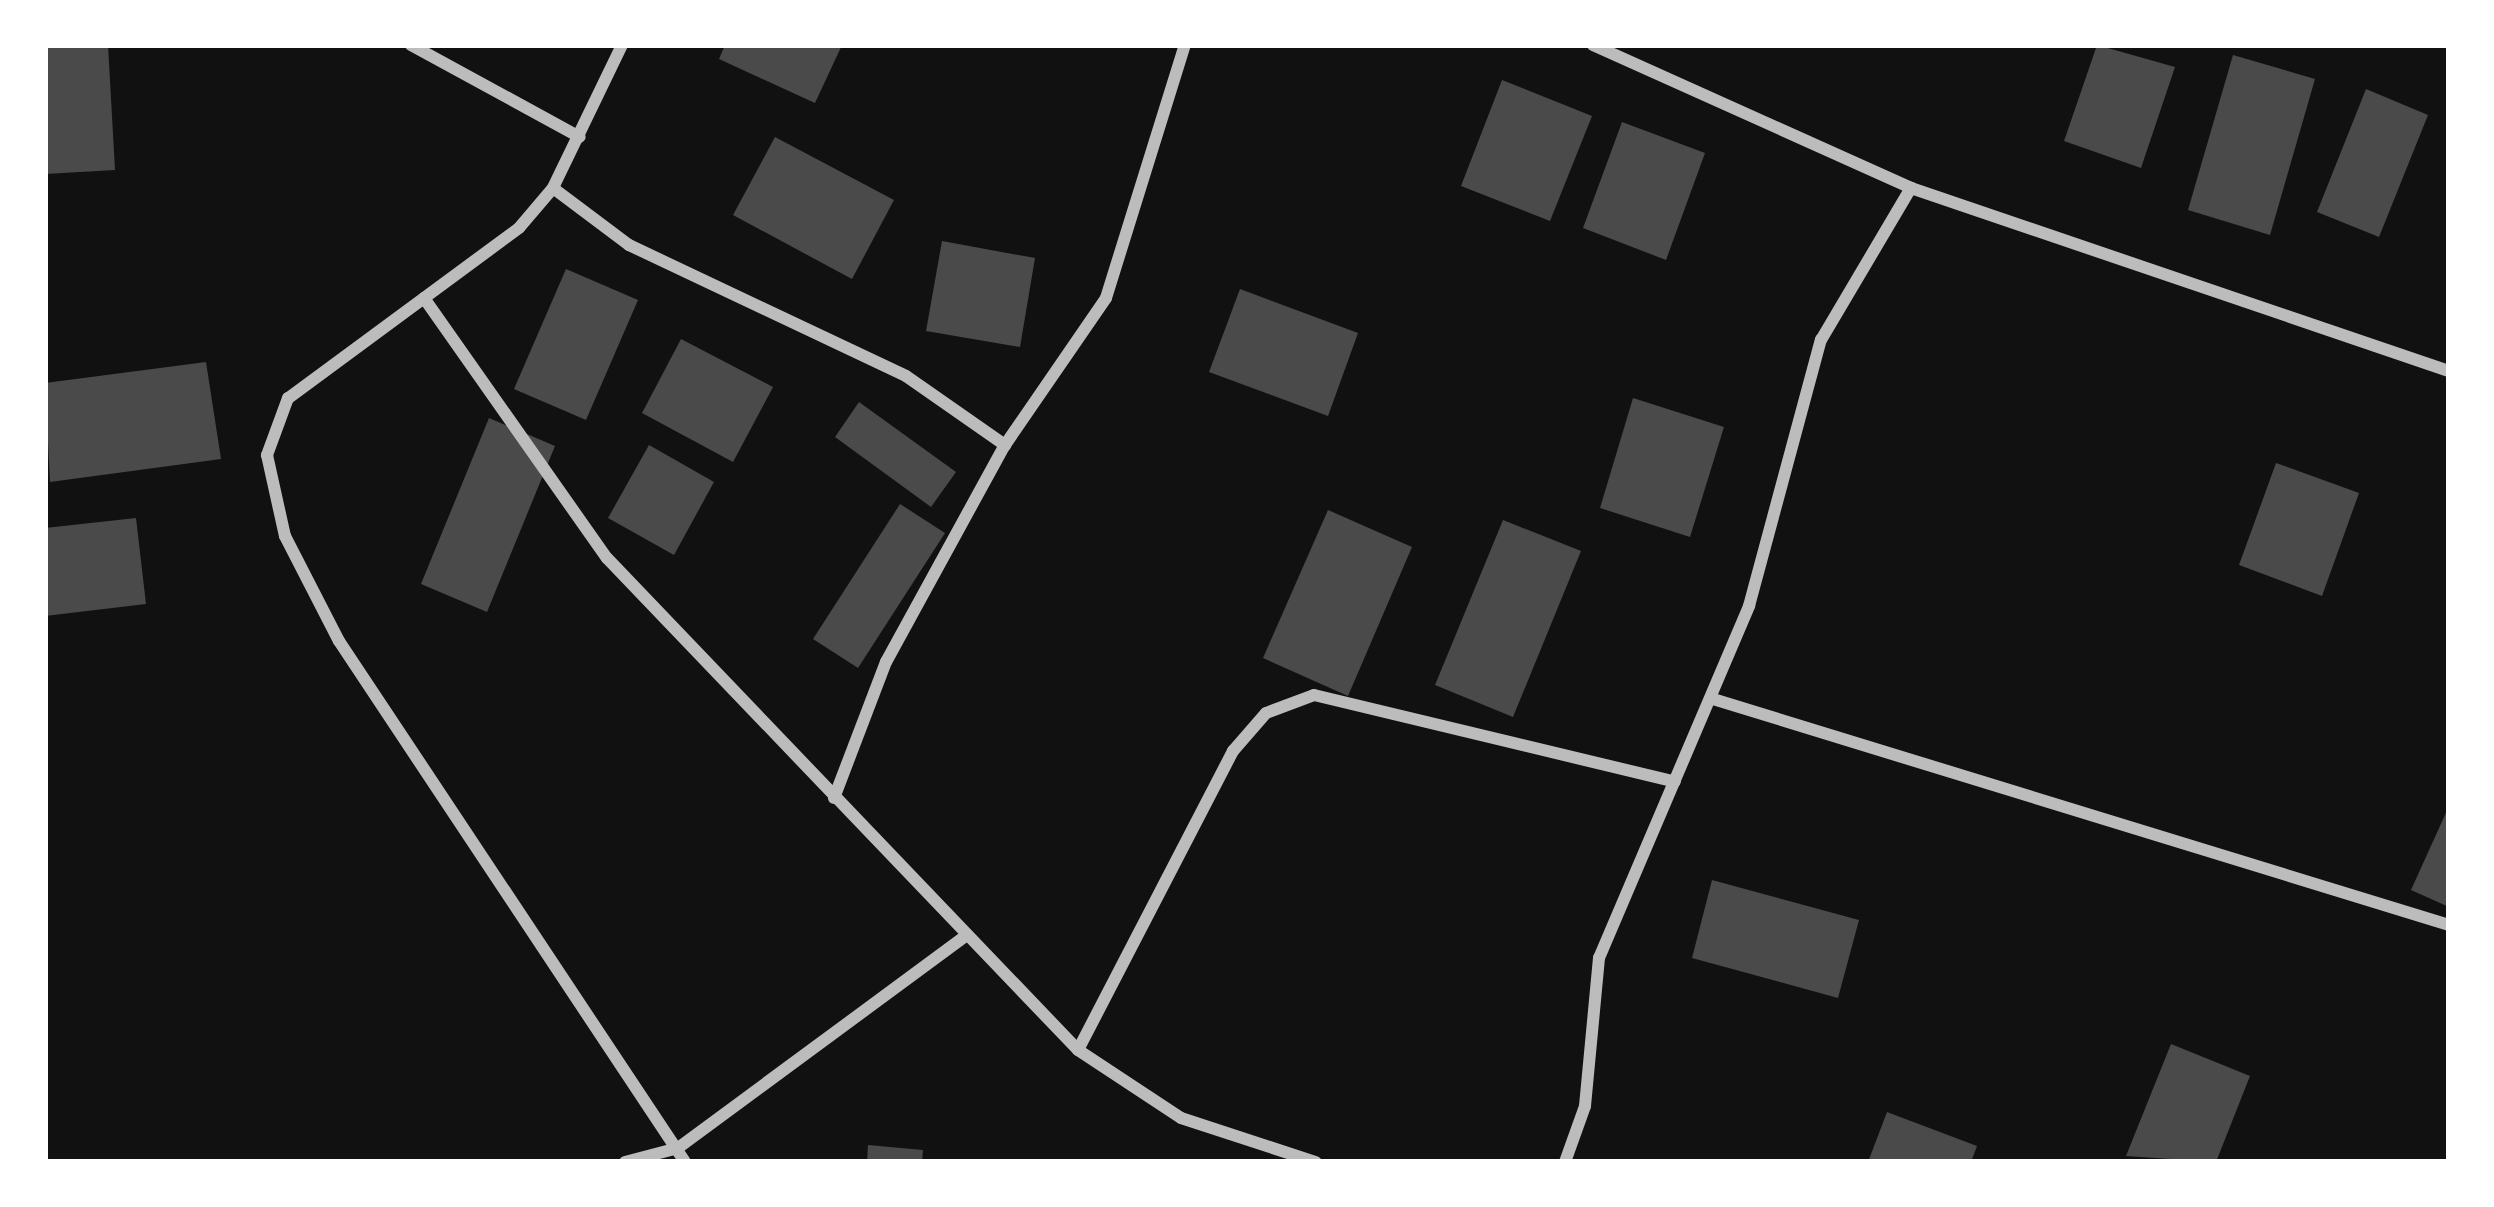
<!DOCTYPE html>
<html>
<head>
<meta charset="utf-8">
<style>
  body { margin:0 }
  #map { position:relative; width:2494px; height:1207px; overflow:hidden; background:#111; font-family:Raleway,sans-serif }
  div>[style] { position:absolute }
  .building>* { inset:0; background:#4a4a4a }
  .minor>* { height:12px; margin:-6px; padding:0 6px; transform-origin:6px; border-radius:6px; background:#bcbcbc }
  span { translate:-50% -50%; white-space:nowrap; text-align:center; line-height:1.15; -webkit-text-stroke:10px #fff; paint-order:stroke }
  .frame { position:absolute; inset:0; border:48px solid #fff; pointer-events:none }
</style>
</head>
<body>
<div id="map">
  <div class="building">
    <i style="clip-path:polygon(45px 45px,108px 45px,115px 170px,45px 174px)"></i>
    <i style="clip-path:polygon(725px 45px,842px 45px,815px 103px,719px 59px)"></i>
    <i style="clip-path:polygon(2097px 45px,2175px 67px,2141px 168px,2064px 141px)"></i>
    <i style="clip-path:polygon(2233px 55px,2315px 79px,2270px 235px,2188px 210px)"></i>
    <i style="clip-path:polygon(1502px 80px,1592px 116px,1550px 221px,1461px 186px)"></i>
    <i style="clip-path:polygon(2366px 89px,2428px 115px,2379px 237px,2317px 212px)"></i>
    <i style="clip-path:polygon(1622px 122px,1705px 153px,1666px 260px,1583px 228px)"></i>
    <i style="clip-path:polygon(775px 137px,894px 200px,852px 279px,733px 215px)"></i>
    <i style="clip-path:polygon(942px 241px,1035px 258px,1020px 347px,926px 331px)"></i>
    <i style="clip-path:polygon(566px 269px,638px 300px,586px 420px,514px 389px)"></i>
    <i style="clip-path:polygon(1240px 289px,1358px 333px,1328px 416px,1209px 372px)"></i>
    <i style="clip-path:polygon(681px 339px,773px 387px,733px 462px,642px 413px)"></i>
    <i style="clip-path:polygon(206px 362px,221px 459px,50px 482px,45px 383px)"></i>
    <i style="clip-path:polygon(1633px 398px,1724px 427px,1690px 537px,1600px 508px)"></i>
    <i style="clip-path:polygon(859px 402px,956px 472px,931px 507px,835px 437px)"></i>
    <i style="clip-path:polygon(489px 418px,555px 446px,487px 612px,421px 584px)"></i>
    <i style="clip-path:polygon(649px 445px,714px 482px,674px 555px,608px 518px)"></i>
    <i style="clip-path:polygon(2276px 463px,2359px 493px,2322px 596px,2239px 565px)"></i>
    <i style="clip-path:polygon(900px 504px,945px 533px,858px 668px,813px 639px)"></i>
    <i style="clip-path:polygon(1328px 510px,1412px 547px,1348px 696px,1263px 658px)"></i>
    <i style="clip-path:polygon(136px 518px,146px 604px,45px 616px,45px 528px)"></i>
    <i style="clip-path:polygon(1503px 520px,1581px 551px,1513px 717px,1435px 685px)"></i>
    <i style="clip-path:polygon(2449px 806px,2449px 907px,2411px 890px)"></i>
    <i style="clip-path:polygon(1712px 880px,1859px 920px,1838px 998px,1692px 958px)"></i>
    <i style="clip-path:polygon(2171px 1044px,2250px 1076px,2216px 1162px,2126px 1156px)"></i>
    <i style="clip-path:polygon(1887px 1112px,1977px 1146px,1971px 1162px,1868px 1162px)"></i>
    <i style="clip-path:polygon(868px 1145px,923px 1150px,922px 1162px,867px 1162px)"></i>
  </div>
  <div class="minor">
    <i style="left:411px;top:45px;width:192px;rotate:28.6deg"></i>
    <i style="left:622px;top:45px;width:159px;rotate:115.8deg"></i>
    <i style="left:553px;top:188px;width:52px;rotate:130.4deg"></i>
    <i style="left:519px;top:228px;width:287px;rotate:143.6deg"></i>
    <i style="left:288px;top:398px;width:61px;rotate:110.2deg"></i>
    <i style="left:267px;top:455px;width:83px;rotate:77.5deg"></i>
    <i style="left:285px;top:536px;width:118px;rotate:62.8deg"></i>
    <i style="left:339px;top:641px;width:625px;rotate:56.41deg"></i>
    <i style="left:1593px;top:45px;width:349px;rotate:24.2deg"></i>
    <i style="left:1911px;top:188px;width:568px;rotate:18.79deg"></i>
    <i style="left:553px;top:188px;width:95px;rotate:36.9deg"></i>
    <i style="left:629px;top:245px;width:306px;rotate:25.3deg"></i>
    <i style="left:906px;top:376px;width:121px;rotate:34.9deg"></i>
    <i style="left:424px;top:298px;width:318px;rotate:54.9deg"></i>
    <i style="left:607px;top:558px;width:681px;rotate:46.25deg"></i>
    <i style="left:1078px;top:1050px;width:123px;rotate:33.4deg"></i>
    <i style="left:1181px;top:1118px;width:142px;rotate:18.1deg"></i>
    <i style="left:1713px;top:699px;width:770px;rotate:17.07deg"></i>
    <i style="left:834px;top:798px;width:146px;rotate:-69.1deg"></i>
    <i style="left:886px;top:662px;width:247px;rotate:-61.3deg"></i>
    <i style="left:1005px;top:445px;width:178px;rotate:-55.5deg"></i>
    <i style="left:1106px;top:298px;width:265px;rotate:-72.7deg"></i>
    <i style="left:1078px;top:1050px;width:337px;rotate:-62.6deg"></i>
    <i style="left:1233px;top:751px;width:50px;rotate:-49deg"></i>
    <i style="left:1266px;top:713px;width:51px;rotate:-20.6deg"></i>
    <i style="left:1314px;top:695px;width:371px;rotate:13.5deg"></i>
    <i style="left:625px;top:1162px;width:55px;rotate:-14.8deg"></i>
    <i style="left:678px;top:1148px;width:354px;rotate:-36.4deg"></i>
    <i style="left:1565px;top:1162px;width:59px;rotate:-70.3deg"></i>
    <i style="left:1585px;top:1106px;width:149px;rotate:-84.6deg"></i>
    <i style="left:1599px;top:958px;width:383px;rotate:-66.9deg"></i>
    <i style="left:1749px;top:606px;width:276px;rotate:-74.9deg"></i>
    <i style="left:1821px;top:340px;width:177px;rotate:-59.4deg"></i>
  </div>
  <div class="frame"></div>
</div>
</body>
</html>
